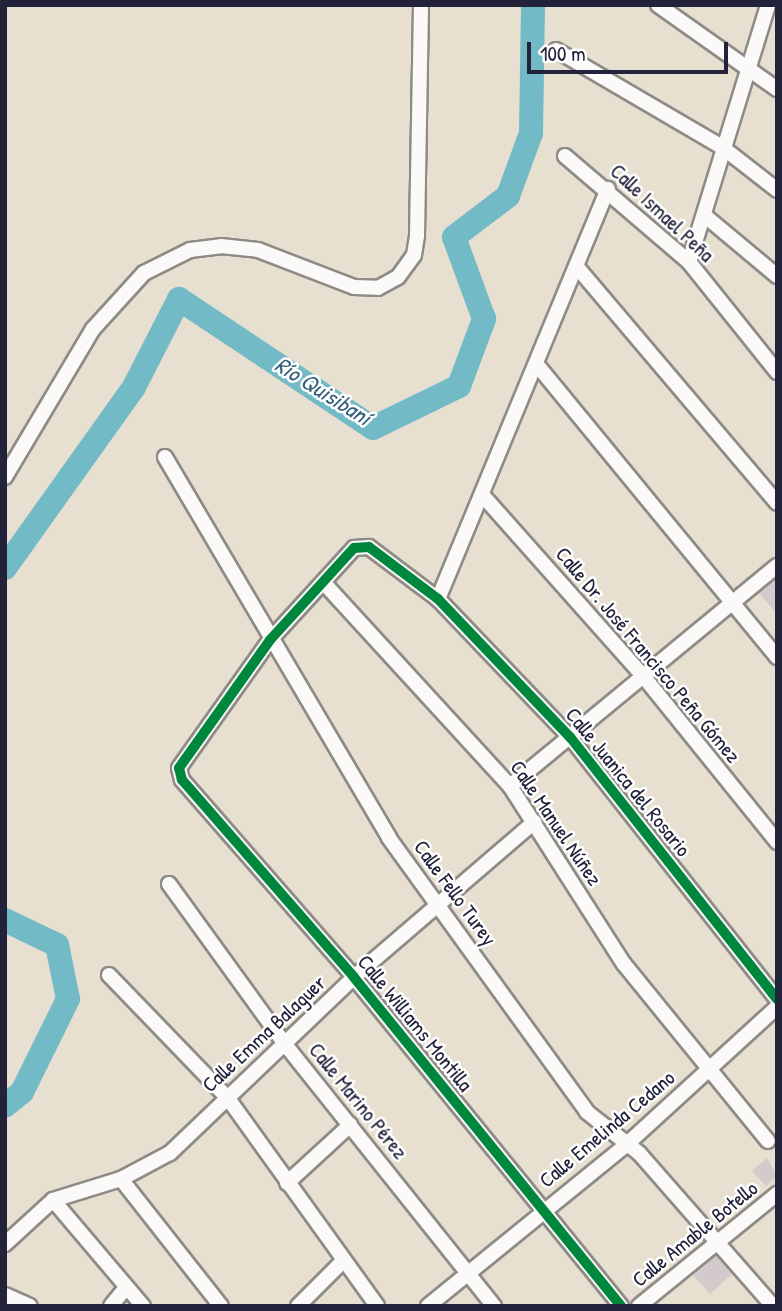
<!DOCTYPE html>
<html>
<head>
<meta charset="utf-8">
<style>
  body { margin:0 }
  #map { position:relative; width:782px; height:1311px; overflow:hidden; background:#e7e0d1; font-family:"Patrick Hand",sans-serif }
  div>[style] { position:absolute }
  .river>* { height:24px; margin:-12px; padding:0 12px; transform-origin:12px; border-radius:12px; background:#72bac5 }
  .building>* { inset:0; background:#d2cacb }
  .roads { filter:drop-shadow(2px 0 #8e8b87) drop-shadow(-2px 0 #8e8b87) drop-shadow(0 2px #8e8b87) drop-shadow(0 -2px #8e8b87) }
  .minor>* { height:14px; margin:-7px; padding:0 7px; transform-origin:7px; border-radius:7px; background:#fbfaf8 }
  .cycleway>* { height:10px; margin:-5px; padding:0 5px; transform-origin:5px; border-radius:5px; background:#00873e }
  span { translate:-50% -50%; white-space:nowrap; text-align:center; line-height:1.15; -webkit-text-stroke:5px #fff; paint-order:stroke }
  .street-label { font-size:21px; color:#22223b }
  .water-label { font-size:23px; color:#305f77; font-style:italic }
  .frame { position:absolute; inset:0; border:7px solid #22223b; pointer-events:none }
  .scale { position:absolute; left:527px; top:42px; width:201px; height:32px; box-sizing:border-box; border:4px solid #22223b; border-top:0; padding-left:9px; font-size:21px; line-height:24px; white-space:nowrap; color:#22223b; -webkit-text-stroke:5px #fff; paint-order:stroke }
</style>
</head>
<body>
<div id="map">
  <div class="river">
    <i style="left:5px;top:568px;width:222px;rotate:-54.5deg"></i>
    <i style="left:134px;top:387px;width:99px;rotate:-62.9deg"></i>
    <i style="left:179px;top:299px;width:233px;rotate:33.6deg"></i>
    <i style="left:373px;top:428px;width:96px;rotate:-26deg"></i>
    <i style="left:459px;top:386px;width:72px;rotate:-69.5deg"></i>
    <i style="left:484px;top:319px;width:87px;rotate:-110.1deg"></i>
    <i style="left:454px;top:237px;width:68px;rotate:-37.2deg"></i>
    <i style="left:508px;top:196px;width:67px;rotate:-69.9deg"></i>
    <i style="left:531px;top:133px;width:128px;rotate:-89.1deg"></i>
    <i style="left:5px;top:920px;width:58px;rotate:25.7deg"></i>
    <i style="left:57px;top:945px;width:55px;rotate:78.5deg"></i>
    <i style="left:68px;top:999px;width:104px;rotate:116.3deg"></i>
    <i style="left:22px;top:1092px;width:22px;rotate:141deg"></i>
  </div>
  <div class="building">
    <i style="clip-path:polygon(776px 579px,777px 580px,777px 614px,759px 593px)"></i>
    <i style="clip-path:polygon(767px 1158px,777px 1176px,766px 1186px,752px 1171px)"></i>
    <i style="clip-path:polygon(716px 1256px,732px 1274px,710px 1294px,693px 1275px)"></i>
  </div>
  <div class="roads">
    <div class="minor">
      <i style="left:658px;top:5px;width:146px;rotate:35.2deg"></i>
      <i style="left:556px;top:50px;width:192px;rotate:30.3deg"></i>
      <i style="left:722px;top:147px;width:70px;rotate:38deg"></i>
      <i style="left:565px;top:156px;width:163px;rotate:40.5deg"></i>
      <i style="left:689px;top:262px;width:141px;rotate:51.3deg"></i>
      <i style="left:704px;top:215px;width:95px;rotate:39.9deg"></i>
      <i style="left:689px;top:262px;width:269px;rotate:-72.9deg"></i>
      <i style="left:577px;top:267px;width:309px;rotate:49.7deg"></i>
      <i style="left:538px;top:366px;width:377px;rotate:50.6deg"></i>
      <i style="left:165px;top:457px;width:442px;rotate:59.5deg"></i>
      <i style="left:389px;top:838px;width:338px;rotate:54.1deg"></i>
      <i style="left:587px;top:1112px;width:66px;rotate:38.3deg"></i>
      <i style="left:639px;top:1153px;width:203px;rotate:48.8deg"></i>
      <i style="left:5px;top:477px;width:172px;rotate:-59.3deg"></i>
      <i style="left:93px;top:329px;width:76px;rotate:-47.7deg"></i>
      <i style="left:144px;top:273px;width:51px;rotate:-26.6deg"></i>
      <i style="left:190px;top:250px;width:31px;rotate:-7deg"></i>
      <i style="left:221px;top:246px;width:37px;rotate:6deg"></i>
      <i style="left:258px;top:250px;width:103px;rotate:21.1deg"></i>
      <i style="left:354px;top:287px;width:24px;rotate:2deg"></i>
      <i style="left:378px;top:288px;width:23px;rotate:-29deg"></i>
      <i style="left:398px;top:277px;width:27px;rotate:-54deg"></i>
      <i style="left:414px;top:255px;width:20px;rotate:-81deg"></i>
      <i style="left:417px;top:235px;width:230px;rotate:-89deg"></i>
      <i style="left:485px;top:498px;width:239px;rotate:48.4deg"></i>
      <i style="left:644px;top:677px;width:212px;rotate:51.1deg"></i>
      <i style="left:323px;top:582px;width:277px;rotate:47.5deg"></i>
      <i style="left:510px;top:786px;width:211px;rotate:57.4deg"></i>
      <i style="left:624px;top:964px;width:228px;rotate:50.9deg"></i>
      <i style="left:438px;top:599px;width:444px;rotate:-67.5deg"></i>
      <i style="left:510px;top:786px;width:346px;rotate:-39.5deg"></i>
      <i style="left:169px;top:884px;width:196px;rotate:54.1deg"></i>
      <i style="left:284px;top:1043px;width:337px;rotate:51.4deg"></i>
      <i style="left:109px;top:975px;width:170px;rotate:46deg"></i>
      <i style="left:227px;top:1097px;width:257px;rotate:54.3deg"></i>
      <i style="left:121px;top:1179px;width:162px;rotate:51.8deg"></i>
      <i style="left:287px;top:1183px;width:86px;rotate:-42.6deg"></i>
      <i style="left:53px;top:1200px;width:139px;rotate:49.7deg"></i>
      <i style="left:5px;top:1244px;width:65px;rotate:-42.5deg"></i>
      <i style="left:53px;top:1200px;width:71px;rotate:-17.2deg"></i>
      <i style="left:121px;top:1179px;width:55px;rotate:-28deg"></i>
      <i style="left:170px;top:1153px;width:255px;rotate:-43.7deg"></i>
      <i style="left:354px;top:977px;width:238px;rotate:-40.7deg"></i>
      <i style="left:5px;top:1295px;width:27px;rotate:24deg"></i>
      <i style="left:111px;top:1306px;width:21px;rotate:-51deg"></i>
      <i style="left:298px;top:1306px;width:64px;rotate:-45deg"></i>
      <i style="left:428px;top:1306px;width:257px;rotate:-39.1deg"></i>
      <i style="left:627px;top:1144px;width:203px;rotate:-42.4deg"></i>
      <i style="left:621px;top:1306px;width:424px;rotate:-129.1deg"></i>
      <i style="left:354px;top:977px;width:262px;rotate:-131.1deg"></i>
      <i style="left:182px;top:780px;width:12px;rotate:-104deg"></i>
      <i style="left:179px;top:768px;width:157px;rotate:-54.6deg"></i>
      <i style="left:270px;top:640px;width:125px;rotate:-47.6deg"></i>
      <i style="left:354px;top:548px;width:15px;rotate:-4deg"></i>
      <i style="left:369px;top:547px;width:86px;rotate:37deg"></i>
      <i style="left:438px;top:599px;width:191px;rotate:46.3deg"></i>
      <i style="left:570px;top:737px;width:334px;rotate:51.7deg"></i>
      <i style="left:639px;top:1306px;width:178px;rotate:-39.1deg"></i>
    </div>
  </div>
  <div class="cycleway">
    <i style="left:621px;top:1306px;width:424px;rotate:-129.1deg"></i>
    <i style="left:354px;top:977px;width:262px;rotate:-131.1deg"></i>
    <i style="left:182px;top:780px;width:12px;rotate:-104deg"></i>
    <i style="left:179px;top:768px;width:157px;rotate:-54.6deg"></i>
    <i style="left:270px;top:640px;width:125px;rotate:-47.6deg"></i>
    <i style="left:354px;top:548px;width:15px;rotate:-4deg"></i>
    <i style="left:369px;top:547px;width:86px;rotate:37deg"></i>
    <i style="left:438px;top:599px;width:191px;rotate:46.3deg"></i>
    <i style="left:570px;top:737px;width:334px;rotate:51.7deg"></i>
  </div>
  <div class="street-label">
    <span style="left:662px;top:213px;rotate:43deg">Calle Ismael Peña</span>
    <span style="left:648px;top:655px;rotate:50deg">Calle Dr. José Francisco Peña Gómez</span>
    <span style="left:628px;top:782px;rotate:51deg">Calle Juanica del Rosario</span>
    <span style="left:556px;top:823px;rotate:56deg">Calle Manuel Núñez</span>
    <span style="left:455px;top:893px;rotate:54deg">Calle Fello Turey</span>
    <span style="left:415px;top:1023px;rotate:51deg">Calle Williams Montilla</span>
    <span style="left:264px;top:1034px;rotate:-43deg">Calle Emma Balaguer</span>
    <span style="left:358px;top:1101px;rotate:51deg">Calle Marino Pérez</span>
    <span style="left:607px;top:1129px;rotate:-40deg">Calle Emelinda Cedano</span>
    <span style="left:695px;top:1234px;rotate:-39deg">Calle Amable Botello</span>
  </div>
  <div class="water-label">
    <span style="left:323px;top:391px;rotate:32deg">Río Quisibaní</span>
  </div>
  <div class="frame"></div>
  <div class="scale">100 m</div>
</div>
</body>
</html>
